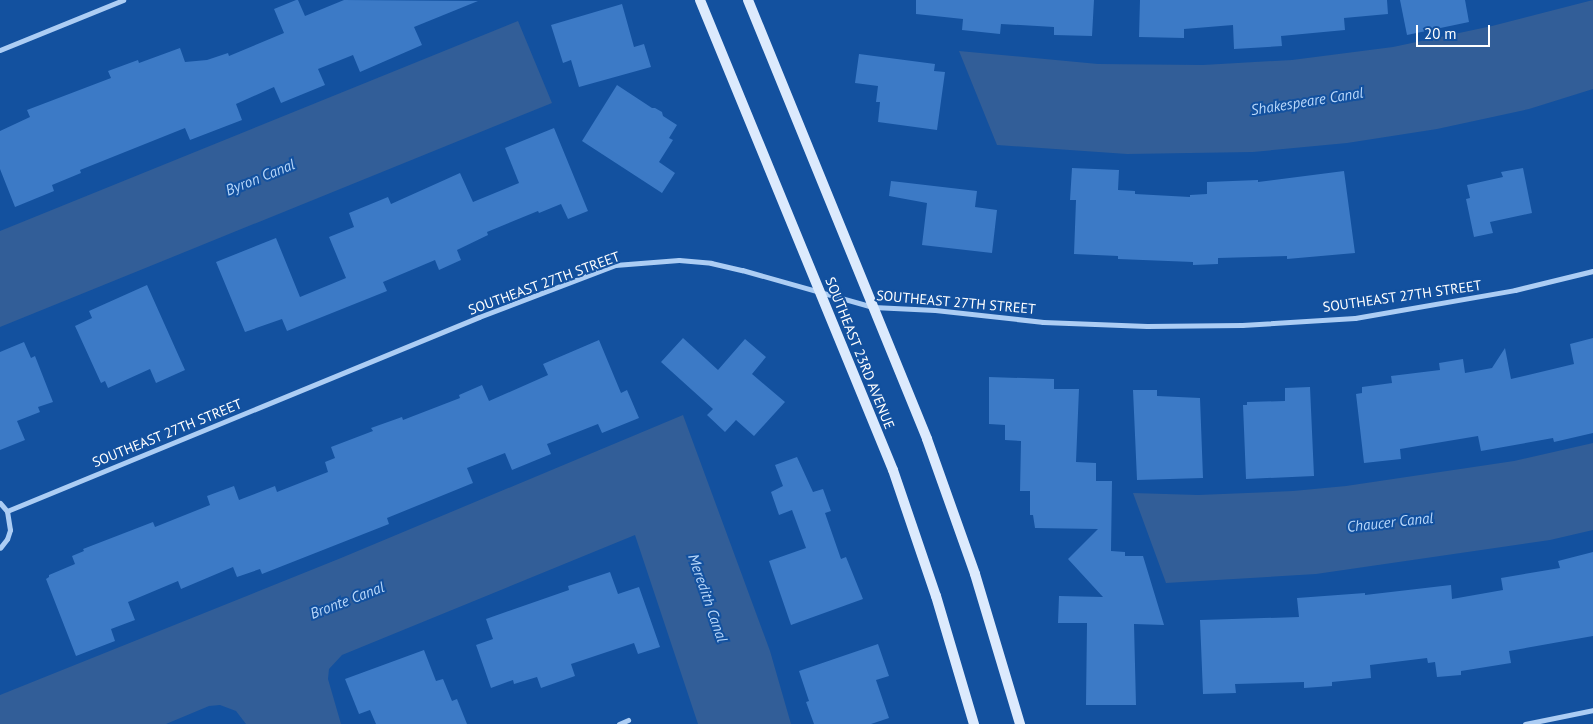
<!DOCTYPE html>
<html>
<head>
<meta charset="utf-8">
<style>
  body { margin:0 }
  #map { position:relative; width:1593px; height:724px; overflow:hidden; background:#13519f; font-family:"PT Sans",sans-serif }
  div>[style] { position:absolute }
  .water>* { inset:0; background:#325e98 }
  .building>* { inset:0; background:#3c7ac6 }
  .street>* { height:5px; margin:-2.5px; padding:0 2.5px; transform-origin:2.5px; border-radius:2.5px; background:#accdf4 }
  .secondary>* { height:10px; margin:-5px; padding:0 5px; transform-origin:5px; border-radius:5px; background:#dceafd }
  span { translate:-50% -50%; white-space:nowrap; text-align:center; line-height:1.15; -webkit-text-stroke:4px #13519f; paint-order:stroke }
  .street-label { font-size:14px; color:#fff }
  .water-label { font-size:15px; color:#b8d7fa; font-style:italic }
  .scale { position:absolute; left:1416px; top:25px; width:74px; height:22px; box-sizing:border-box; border:2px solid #fff; border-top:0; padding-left:6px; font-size:15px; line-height:18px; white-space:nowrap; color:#fff; -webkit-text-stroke:4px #13519f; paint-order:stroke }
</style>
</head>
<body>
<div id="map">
  <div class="water">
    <i style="clip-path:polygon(1593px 0,1593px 89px,1529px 109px,1437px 129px,1347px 143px,1253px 152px,1127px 154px,997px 145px,959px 51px,1098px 64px,1203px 65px,1292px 60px,1393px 47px,1492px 26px)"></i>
    <i style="clip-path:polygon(518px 21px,552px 103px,0 327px,0 231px)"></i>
    <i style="clip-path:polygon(683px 415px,770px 651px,791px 724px,698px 724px,635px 535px,342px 655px,329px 669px,328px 679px,341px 724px,246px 724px,236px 711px,220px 705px,209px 706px,166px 724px,0 724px,0 695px,341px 558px)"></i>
    <i style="clip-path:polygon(1593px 443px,1593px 530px,1550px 540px,1316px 574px,1166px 583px,1133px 493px,1198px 495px,1293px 491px,1346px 486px,1514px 461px)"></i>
  </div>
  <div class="building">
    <i style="clip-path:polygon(296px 0,298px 0,305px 16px,344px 0,478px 1px,414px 27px,422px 45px,360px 72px,353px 55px,318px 69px,325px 85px,281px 103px,274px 87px,236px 104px,242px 120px,190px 140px,185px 128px,80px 170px,81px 173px,52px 185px,54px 191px,15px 207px,0 169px,0 131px,30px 117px,27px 110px,111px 78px,108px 71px,138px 60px,139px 63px,180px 48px,185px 62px,207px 60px,228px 53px,229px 56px,284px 33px,274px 9px)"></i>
    <i style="clip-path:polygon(916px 0,1094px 0,1092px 36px,1054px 35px,1054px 27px,1001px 24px,1000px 34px,962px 30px,963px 19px,916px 14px)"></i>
    <i style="clip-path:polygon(1140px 0,1387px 0,1388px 14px,1344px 18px,1345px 30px,1281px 36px,1282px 46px,1234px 49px,1233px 25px,1184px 29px,1184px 38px,1139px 37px)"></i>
    <i style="clip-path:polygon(1400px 0,1465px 0,1469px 22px,1407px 35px)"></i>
    <i style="clip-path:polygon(622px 4px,634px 47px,644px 44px,651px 67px,579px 87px,571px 60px,563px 63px,551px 25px)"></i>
    <i style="clip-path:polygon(859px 54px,935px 64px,934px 71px,945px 72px,937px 130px,878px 122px,880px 102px,876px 102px,878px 86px,855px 83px)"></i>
    <i style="clip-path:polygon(617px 85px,652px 108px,655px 108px,662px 112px,663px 116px,677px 125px,669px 138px,673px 140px,659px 162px,675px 173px,662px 193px,582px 141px)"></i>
    <i style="clip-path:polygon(554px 128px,588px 211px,568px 219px,561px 204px,539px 213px,538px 211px,487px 232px,488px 235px,457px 250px,461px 260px,439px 270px,435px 260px,383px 282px,387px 291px,287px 331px,282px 319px,245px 332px,216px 262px,276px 238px,300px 297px,346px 278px,329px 237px,354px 227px,349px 213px,388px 197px,391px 204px,460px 173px,473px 202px,519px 183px,505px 148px)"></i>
    <i style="clip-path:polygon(1072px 168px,1119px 170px,1118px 190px,1135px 191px,1135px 194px,1190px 197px,1190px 195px,1207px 194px,1207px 182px,1258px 180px,1258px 182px,1344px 171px,1355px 253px,1287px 259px,1287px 256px,1218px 258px,1218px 264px,1193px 265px,1193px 262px,1118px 259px,1118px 256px,1074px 254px,1076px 200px,1070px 200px)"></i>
    <i style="clip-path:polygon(1523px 168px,1532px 213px,1490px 222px,1493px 233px,1474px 237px,1466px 199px,1470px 198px,1467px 185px,1503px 177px,1501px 172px)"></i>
    <i style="clip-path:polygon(891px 181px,977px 191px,975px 207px,997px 210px,992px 253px,922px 245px,927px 203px,889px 196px)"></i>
    <i style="clip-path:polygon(147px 285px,185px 370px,156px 383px,150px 369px,108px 388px,105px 381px,101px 383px,75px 326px,92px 318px,89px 311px)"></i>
    <i style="clip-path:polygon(683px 338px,718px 370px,745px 339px,766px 357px,752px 374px,785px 402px,754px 436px,736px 420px,725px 432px,707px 415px,713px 409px,661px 362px)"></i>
    <i style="clip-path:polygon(1593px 338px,1593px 433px,1554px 442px,1553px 438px,1481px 451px,1478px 436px,1400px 449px,1401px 459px,1364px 463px,1356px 394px,1362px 393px,1362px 387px,1392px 383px,1391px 376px,1440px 370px,1439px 363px,1463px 359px,1465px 373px,1492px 368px,1505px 348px,1511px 379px,1574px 364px,1570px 344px)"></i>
    <i style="clip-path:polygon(599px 340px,621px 393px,627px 390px,639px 418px,602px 433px,598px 424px,547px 444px,551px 454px,512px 470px,505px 453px,467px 468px,473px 483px,387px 518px,389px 524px,262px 574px,260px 569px,237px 577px,233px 567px,181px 589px,178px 581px,128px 602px,135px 620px,111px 629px,115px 641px,76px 656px,46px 579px,49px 577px,49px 575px,75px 564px,72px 556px,84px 551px,83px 549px,153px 522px,155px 527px,210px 505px,207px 496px,234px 486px,239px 500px,275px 486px,277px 492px,328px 472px,325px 462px,335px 458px,331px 447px,373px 431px,371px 428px,402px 417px,403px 420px,460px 398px,459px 395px,482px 385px,489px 401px,548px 375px,543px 364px)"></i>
    <i style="clip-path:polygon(24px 342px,31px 358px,35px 356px,53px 402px,38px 407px,40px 412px,17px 421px,25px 440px,0 450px,0 352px)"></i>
    <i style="clip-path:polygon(989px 377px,1054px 379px,1054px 389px,1079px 389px,1076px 462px,1096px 463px,1096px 481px,1112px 481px,1111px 551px,1125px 552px,1125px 556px,1143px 556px,1164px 625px,1134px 624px,1136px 705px,1086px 705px,1087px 623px,1058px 623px,1059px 596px,1103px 597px,1068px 559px,1098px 529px,1035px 528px,1033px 515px,1030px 515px,1030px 491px,1020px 491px,1021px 441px,1005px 440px,1005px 425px,989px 424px)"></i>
    <i style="clip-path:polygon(1310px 387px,1314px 476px,1246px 479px,1243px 405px,1247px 405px,1247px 402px,1285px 401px,1285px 388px)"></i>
    <i style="clip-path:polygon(1133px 390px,1157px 390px,1157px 396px,1200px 398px,1203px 478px,1137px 480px)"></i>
    <i style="clip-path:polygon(797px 457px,813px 492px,823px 489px,831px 511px,825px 513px,841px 559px,846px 557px,863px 599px,791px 625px,769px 561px,806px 548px,792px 510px,779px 515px,771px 492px,783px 486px,775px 465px)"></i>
    <i style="clip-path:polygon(1593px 552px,1593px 636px,1509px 651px,1511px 663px,1461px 671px,1461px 675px,1437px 677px,1435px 662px,1428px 663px,1427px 658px,1370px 665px,1371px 678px,1332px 682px,1332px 686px,1304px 688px,1304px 682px,1235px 684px,1236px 693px,1203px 694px,1200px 620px,1299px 617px,1297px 598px,1365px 593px,1365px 595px,1451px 585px,1452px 599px,1503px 590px,1501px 578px,1560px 568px,1558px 561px)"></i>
    <i style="clip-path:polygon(610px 572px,618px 594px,639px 587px,660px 647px,638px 654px,634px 643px,571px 664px,575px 676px,541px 688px,537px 677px,514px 684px,513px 680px,491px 688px,476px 645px,493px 639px,486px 619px,569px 590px,568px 586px)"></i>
    <i style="clip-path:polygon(878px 644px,889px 676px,876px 680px,889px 718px,871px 724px,814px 724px,806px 702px,809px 701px,799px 671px)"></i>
    <i style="clip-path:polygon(424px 650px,436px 681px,443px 679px,452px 701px,457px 699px,467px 724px,376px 724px,370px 710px,359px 714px,345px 679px)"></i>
  </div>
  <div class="street">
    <i style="left:0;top:50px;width:133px;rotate:-22.1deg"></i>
    <i style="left:0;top:503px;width:11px;rotate:49deg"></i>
    <i style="left:7px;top:511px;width:19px;rotate:81deg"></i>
    <i style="left:10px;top:530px;width:9px;rotate:108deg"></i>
    <i style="left:7px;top:539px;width:11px;rotate:128deg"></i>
    <i style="left:7px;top:511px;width:510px;rotate:-22.34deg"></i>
    <i style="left:479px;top:317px;width:146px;rotate:-20.9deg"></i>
    <i style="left:615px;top:265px;width:64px;rotate:-4.5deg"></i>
    <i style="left:679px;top:260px;width:32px;rotate:5deg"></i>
    <i style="left:711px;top:263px;width:32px;rotate:13deg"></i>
    <i style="left:742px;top:270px;width:136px;rotate:15.8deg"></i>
    <i style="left:873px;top:307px;width:62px;rotate:2.8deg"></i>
    <i style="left:935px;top:310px;width:109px;rotate:6.3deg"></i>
    <i style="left:1043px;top:322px;width:104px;rotate:2.2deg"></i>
    <i style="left:1147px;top:326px;width:95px;rotate:-0.6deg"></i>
    <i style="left:1242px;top:325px;width:113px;rotate:-3.5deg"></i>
    <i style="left:1355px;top:318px;width:162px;rotate:-9.9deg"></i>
    <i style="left:1515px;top:290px;width:80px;rotate:-13.7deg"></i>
    <i style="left:619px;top:724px;width:10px;rotate:-24deg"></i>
    <i style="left:1525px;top:724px;width:69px;rotate:-11.6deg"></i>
  </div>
  <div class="secondary">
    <i style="left:700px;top:0;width:508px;rotate:67.68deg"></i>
    <i style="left:893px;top:470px;width:133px;rotate:71.2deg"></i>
    <i style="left:936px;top:596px;width:134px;rotate:73.5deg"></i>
    <i style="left:748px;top:0;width:474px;rotate:67.8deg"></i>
    <i style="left:927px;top:439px;width:143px;rotate:70.4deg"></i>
    <i style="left:975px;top:574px;width:157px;rotate:73.3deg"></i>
  </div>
  <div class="street-label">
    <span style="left:544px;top:283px;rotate:-20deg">SOUTHEAST 27TH STREET</span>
    <span style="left:1402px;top:296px;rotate:-8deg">SOUTHEAST 27TH STREET</span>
    <span style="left:956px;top:302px;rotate:5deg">SOUTHEAST 27TH STREET</span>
    <span style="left:860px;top:353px;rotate:68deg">SOUTHEAST 23RD AVENUE</span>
    <span style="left:167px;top:433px;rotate:-22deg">SOUTHEAST 27TH STREET</span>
  </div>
  <div class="water-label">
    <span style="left:1307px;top:101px;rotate:-9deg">Shakespeare Canal</span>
    <span style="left:260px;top:177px;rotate:-22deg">Byron Canal</span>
    <span style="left:1390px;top:522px;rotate:-6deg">Chaucer Canal</span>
    <span style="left:708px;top:598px;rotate:71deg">Meredith Canal</span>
    <span style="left:347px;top:600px;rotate:-21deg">Bronte Canal</span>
  </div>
  <div class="scale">20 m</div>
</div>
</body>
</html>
